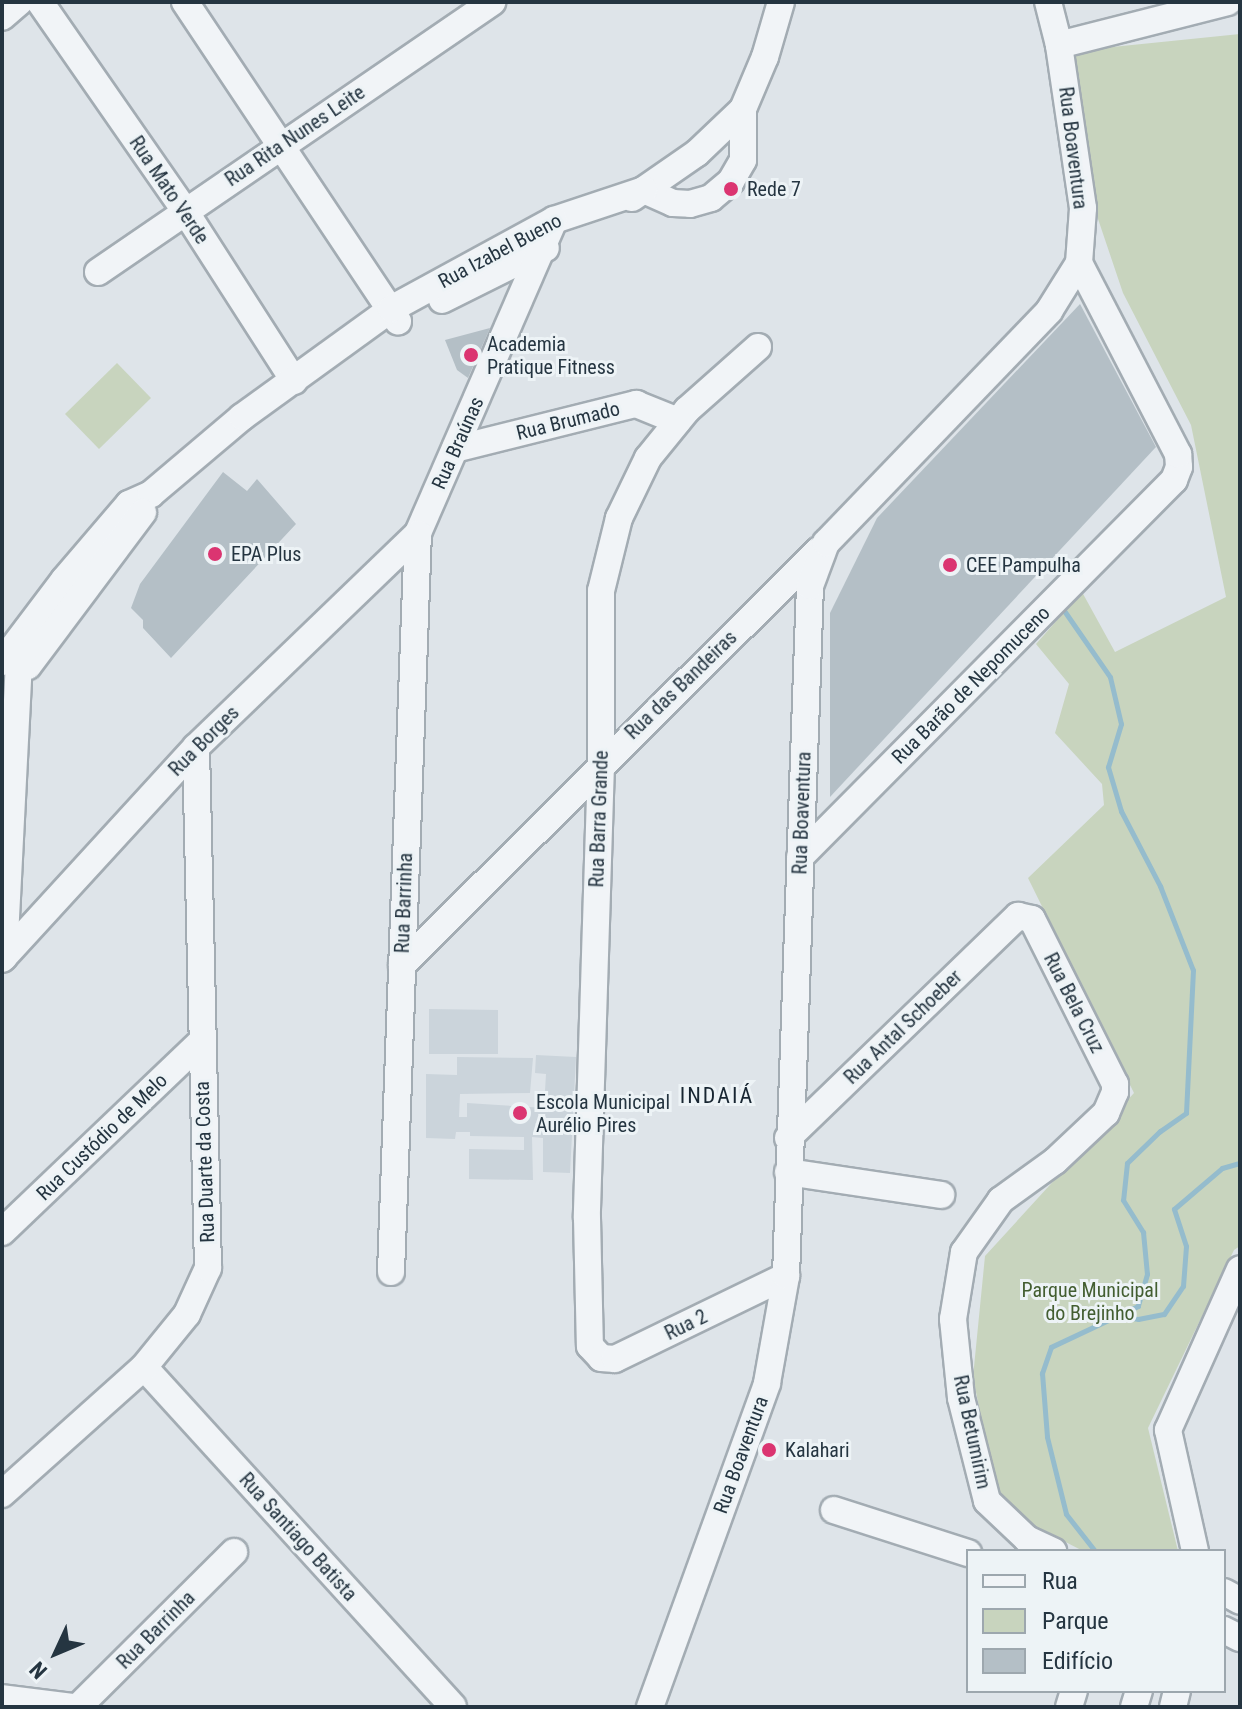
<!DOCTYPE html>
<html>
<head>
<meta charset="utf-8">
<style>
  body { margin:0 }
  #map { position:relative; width:1242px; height:1709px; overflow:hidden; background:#dee4e9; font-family:"Roboto Condensed",sans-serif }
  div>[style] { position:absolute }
  .built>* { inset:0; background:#cbd4db }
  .green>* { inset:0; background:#c8d4be }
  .stream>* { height:5px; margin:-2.5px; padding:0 2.5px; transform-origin:2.5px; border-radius:2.5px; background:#95bccd }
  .building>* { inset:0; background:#b4bfc6 }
  .roads { filter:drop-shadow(2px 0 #a3acb3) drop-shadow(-2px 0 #a3acb3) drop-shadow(0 2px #a3acb3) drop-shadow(0 -2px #a3acb3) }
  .minor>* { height:26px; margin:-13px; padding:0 13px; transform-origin:13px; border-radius:13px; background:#f1f4f7 }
  .dots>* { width:22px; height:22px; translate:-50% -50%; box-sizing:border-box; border:4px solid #edf3f6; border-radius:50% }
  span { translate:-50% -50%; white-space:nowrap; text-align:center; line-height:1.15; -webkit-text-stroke:6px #edf3f6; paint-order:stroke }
  .street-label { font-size:20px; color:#253541 }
  .poi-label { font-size:20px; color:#253541 }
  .left { translate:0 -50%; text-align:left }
  .park-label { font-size:20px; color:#435e31 }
  .neighbourhood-label { font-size:22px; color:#182632; letter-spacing:2px }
  .frame { position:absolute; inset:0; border:4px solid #253541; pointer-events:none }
  .legend { position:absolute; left:966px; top:1549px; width:260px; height:144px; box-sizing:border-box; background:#edf3f6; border:2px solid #9da7ae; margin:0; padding:10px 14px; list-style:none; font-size:24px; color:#253541 }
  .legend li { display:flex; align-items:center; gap:16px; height:40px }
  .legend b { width:40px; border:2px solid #9da7ae }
  .north { position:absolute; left:16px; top:1613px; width:80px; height:80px; -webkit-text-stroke:6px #edf3f6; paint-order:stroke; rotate:226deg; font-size:22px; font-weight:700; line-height:32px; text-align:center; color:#253541 }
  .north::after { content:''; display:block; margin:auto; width:28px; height:36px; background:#253541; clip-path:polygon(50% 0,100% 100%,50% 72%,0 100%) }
</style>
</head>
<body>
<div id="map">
  <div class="built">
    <i style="clip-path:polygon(429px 1009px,498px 1010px,498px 1054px,429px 1054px)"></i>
    <i style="clip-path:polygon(536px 1055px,576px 1057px,570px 1173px,543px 1172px,543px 1138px,532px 1137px,533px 1180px,469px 1179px,469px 1149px,524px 1150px,524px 1137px,470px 1136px,470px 1132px,456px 1132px,455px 1139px,426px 1138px,426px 1074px,457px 1075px,457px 1057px,533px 1058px,530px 1093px,460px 1094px,459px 1117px,467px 1117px,467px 1103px,544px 1108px,546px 1074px,535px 1073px)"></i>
  </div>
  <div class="green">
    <i style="clip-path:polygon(1240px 34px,1240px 1246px,1234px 1250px,1148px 1428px,1178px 1551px,1083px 1551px,1015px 1516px,995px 1487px,973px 1377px,985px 1256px,1134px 1093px,1028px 878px,1104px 805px,1102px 784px,1055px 733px,1069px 684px,1036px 644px,1082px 592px,1115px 652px,1226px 597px,1191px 425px,1123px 293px,1096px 213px,1073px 51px)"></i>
    <i style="clip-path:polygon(117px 363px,151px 398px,99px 449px,65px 414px)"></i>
  </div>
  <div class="stream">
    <i style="left:1065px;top:612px;width:79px;rotate:55.3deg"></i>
    <i style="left:1110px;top:677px;width:48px;rotate:76.8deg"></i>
    <i style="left:1121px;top:724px;width:45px;rotate:106.8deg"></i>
    <i style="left:1108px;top:767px;width:46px;rotate:73.5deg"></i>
    <i style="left:1121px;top:811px;width:85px;rotate:62.5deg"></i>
    <i style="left:1160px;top:886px;width:90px;rotate:68.6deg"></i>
    <i style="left:1193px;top:970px;width:143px;rotate:92.8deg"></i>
    <i style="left:1186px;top:1113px;width:32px;rotate:145deg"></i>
    <i style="left:1160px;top:1131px;width:46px;rotate:135.9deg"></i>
    <i style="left:1127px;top:1163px;width:37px;rotate:96deg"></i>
    <i style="left:1123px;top:1200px;width:38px;rotate:58deg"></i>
    <i style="left:1143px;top:1232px;width:42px;rotate:84.6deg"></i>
    <i style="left:1147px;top:1274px;width:33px;rotate:106deg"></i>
    <i style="left:1138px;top:1306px;width:96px;rotate:154.8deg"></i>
    <i style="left:1051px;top:1347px;width:28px;rotate:109deg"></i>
    <i style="left:1042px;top:1373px;width:64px;rotate:85.5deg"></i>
    <i style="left:1047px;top:1437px;width:79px;rotate:76.1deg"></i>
    <i style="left:1066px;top:1514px;width:47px;rotate:51.9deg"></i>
    <i style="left:1120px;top:1317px;width:18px;rotate:6deg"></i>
    <i style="left:1138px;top:1319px;width:26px;rotate:-11deg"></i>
    <i style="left:1164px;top:1314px;width:34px;rotate:-56deg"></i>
    <i style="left:1183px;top:1286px;width:40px;rotate:-85.7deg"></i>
    <i style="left:1186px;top:1246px;width:39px;rotate:-108deg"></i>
    <i style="left:1174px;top:1209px;width:63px;rotate:-40.5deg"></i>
    <i style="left:1222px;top:1168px;width:19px;rotate:-16deg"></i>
  </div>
  <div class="building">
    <i style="clip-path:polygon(1080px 304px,1156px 447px,830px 797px,830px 613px,877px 518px)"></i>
    <i style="clip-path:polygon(490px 328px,468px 378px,457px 370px,445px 340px)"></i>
    <i style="clip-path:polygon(223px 472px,247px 491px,257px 479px,296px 524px,171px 658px,143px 628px,143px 620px,131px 608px,140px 584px)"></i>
  </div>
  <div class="roads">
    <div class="minor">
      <i style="left:40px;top:2px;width:254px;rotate:55.2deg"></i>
      <i style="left:185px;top:211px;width:202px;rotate:57.3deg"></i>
      <i style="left:185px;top:2px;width:384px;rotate:56.3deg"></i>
      <i style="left:2px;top:17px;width:23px;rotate:-41deg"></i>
      <i style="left:1059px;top:45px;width:174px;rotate:-14.3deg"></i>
      <i style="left:644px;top:190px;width:32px;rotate:24deg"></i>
      <i style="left:673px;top:203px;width:17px;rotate:3deg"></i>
      <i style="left:690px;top:204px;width:22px;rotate:-16deg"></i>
      <i style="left:711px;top:198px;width:26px;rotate:-40deg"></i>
      <i style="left:731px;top:181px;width:24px;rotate:-60deg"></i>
      <i style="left:743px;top:160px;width:51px;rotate:-90deg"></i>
      <i style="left:632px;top:198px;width:79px;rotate:-34.7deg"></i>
      <i style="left:697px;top:153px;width:64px;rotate:-43.7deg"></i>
      <i style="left:743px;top:109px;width:56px;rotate:-67.1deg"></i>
      <i style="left:765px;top:57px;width:57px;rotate:-73.8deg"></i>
      <i style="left:98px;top:272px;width:478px;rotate:-34.4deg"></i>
      <i style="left:442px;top:300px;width:116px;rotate:-26.6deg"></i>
      <i style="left:758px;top:347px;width:95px;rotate:138.4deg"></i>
      <i style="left:687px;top:410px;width:62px;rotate:129.1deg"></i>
      <i style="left:648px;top:458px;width:67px;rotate:115.8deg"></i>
      <i style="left:619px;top:518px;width:75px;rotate:103.9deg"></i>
      <i style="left:601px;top:591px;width:173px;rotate:90deg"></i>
      <i style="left:601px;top:764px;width:454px;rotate:91.8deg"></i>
      <i style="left:587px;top:1218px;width:128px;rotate:88.7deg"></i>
      <i style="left:590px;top:1346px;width:16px;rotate:47deg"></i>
      <i style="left:601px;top:1358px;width:14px;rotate:4deg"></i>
      <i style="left:615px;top:1359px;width:190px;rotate:-25.9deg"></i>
      <i style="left:455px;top:449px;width:187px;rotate:-14deg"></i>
      <i style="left:636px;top:404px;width:45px;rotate:22deg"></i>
      <i style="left:2px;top:662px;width:103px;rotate:-52.9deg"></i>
      <i style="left:64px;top:580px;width:100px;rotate:-49.5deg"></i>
      <i style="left:129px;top:504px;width:24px;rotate:-24deg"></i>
      <i style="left:151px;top:494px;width:119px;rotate:-40.2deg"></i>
      <i style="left:242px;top:417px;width:184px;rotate:-35.9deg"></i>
      <i style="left:391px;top:309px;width:186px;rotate:-28.6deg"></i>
      <i style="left:554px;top:220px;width:95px;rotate:-18.4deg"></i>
      <i style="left:28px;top:666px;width:192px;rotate:-53.2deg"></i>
      <i style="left:800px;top:857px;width:531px;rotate:-45.23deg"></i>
      <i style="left:1174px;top:480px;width:14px;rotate:-69deg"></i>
      <i style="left:1179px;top:467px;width:13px;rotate:-94deg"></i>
      <i style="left:1178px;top:454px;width:215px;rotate:-117.4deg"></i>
      <i style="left:4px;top:957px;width:294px;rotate:-87.1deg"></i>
      <i style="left:19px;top:663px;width:26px;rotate:-67deg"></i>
      <i style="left:2px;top:959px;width:287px;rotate:-47.5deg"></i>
      <i style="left:196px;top:747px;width:308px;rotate:-43.9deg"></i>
      <i style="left:418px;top:533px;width:341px;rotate:-66.5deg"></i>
      <i style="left:402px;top:965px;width:588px;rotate:-44.86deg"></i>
      <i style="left:788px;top:1138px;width:320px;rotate:-44deg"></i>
      <i style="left:1018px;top:916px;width:14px;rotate:12deg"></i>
      <i style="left:1032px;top:919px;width:185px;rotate:63.3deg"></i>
      <i style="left:1115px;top:1084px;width:8px;rotate:90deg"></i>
      <i style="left:1115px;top:1092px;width:23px;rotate:113deg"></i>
      <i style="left:1106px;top:1113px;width:70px;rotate:136.7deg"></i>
      <i style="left:1055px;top:1161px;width:67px;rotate:144.2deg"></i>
      <i style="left:1001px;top:1200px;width:64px;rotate:125.4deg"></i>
      <i style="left:964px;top:1252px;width:68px;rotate:99.3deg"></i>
      <i style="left:953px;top:1319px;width:79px;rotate:84.2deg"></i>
      <i style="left:961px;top:1398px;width:106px;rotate:75.8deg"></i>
      <i style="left:987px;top:1501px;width:55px;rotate:43.5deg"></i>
      <i style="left:1027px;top:1539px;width:29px;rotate:25deg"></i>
      <i style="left:788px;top:1172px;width:155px;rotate:8.5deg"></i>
      <i style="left:2px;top:1232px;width:275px;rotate:-43.7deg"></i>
      <i style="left:391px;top:1272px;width:739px;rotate:-87.91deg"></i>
      <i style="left:144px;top:1367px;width:459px;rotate:47.7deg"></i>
      <i style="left:2px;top:1494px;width:191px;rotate:-41.8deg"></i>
      <i style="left:144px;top:1367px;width:68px;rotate:-50.9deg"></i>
      <i style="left:187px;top:1314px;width:51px;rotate:-65.5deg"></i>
      <i style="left:208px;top:1268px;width:521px;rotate:-91.32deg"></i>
      <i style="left:834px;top:1510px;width:141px;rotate:17.8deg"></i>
      <i style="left:1195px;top:1551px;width:124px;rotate:-102.6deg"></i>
      <i style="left:1168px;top:1430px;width:176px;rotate:-65.9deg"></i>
      <i style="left:1224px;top:1592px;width:18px;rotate:29deg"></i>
      <i style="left:1224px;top:1630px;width:18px;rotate:27deg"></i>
      <i style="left:2px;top:1698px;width:72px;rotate:7.2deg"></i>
      <i style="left:78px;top:1707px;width:220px;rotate:-44.8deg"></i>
      <i style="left:650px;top:1707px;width:344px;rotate:-70.1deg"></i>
      <i style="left:767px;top:1383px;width:109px;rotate:-79.9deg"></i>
      <i style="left:786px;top:1276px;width:690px;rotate:-88.01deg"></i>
      <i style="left:810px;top:586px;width:46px;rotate:-69.6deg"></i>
      <i style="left:826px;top:543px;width:322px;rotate:-46.1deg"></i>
      <i style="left:1049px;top:311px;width:57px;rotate:-58deg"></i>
      <i style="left:1079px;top:263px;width:55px;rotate:-85.8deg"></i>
      <i style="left:1083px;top:208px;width:165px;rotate:-98.4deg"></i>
      <i style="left:1059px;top:45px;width:44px;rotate:-104.3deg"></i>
      <i style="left:1069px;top:1707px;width:17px;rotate:-73deg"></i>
      <i style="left:1134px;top:1707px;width:17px;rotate:-73deg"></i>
      <i style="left:1173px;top:1707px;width:16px;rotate:-76deg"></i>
    </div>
  </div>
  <div class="dots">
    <i style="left:731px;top:189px;background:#db3571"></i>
    <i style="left:471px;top:355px;background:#db3571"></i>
    <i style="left:215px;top:554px;background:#db3571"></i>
    <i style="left:950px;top:565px;background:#db3571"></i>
    <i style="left:520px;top:1113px;background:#db3571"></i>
    <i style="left:769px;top:1450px;background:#db3571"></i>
  </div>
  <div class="street-label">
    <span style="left:295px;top:136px;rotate:-34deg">Rua Rita Nunes Leite</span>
    <span style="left:1073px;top:148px;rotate:83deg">Rua Boaventura</span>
    <span style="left:169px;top:190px;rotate:56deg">Rua Mato Verde</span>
    <span style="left:500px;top:251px;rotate:-28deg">Rua Izabel Bueno</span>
    <span style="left:568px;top:421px;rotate:-14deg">Rua Brumado</span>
    <span style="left:458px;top:443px;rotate:-66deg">Rua Braúnas</span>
    <span style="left:681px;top:685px;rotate:-44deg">Rua das Bandeiras</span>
    <span style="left:971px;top:685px;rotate:-45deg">Rua Barão de Nepomuceno</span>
    <span style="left:204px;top:741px;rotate:-45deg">Rua Borges</span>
    <span style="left:802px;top:813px;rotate:-88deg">Rua Boaventura</span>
    <span style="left:599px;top:819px;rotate:-88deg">Rua Barra Grande</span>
    <span style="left:404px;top:903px;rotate:-88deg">Rua Barrinha</span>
    <span style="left:1074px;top:1003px;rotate:63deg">Rua Bela Cruz</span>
    <span style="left:903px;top:1027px;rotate:-44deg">Rua Antal Schoeber</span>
    <span style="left:102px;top:1137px;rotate:-44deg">Rua Custódio de Melo</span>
    <span style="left:205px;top:1162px;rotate:-92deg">Rua Duarte da Costa</span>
    <span style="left:686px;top:1325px;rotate:-26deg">Rua 2</span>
    <span style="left:972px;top:1432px;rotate:78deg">Rua Betumirim</span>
    <span style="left:741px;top:1455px;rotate:-70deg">Rua Boaventura</span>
    <span style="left:298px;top:1537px;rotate:48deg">Rua Santiago Batista</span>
    <span style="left:156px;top:1630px;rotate:-45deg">Rua Barrinha</span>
  </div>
  <div class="poi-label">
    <span class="left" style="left:747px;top:189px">Rede 7</span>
    <span class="left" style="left:487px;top:356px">Academia<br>Pratique Fitness</span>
    <span class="left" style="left:231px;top:554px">EPA Plus</span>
    <span class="left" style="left:966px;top:565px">CEE Pampulha</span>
    <span class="left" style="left:536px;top:1114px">Escola Municipal<br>Aurélio Pires</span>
    <span class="left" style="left:785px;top:1450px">Kalahari</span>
  </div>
  <div class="park-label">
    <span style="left:1090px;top:1302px">Parque Municipal<br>do Brejinho</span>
  </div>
  <div class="neighbourhood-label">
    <span style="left:717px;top:1096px">INDAIÁ</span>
  </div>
  <div class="frame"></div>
  <ul class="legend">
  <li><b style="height:10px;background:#f1f4f7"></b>Rua</li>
  <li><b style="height:22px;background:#c8d4be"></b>Parque</li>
  <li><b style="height:22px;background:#b4bfc6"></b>Edifício</li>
  </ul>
  <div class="north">N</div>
</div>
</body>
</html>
